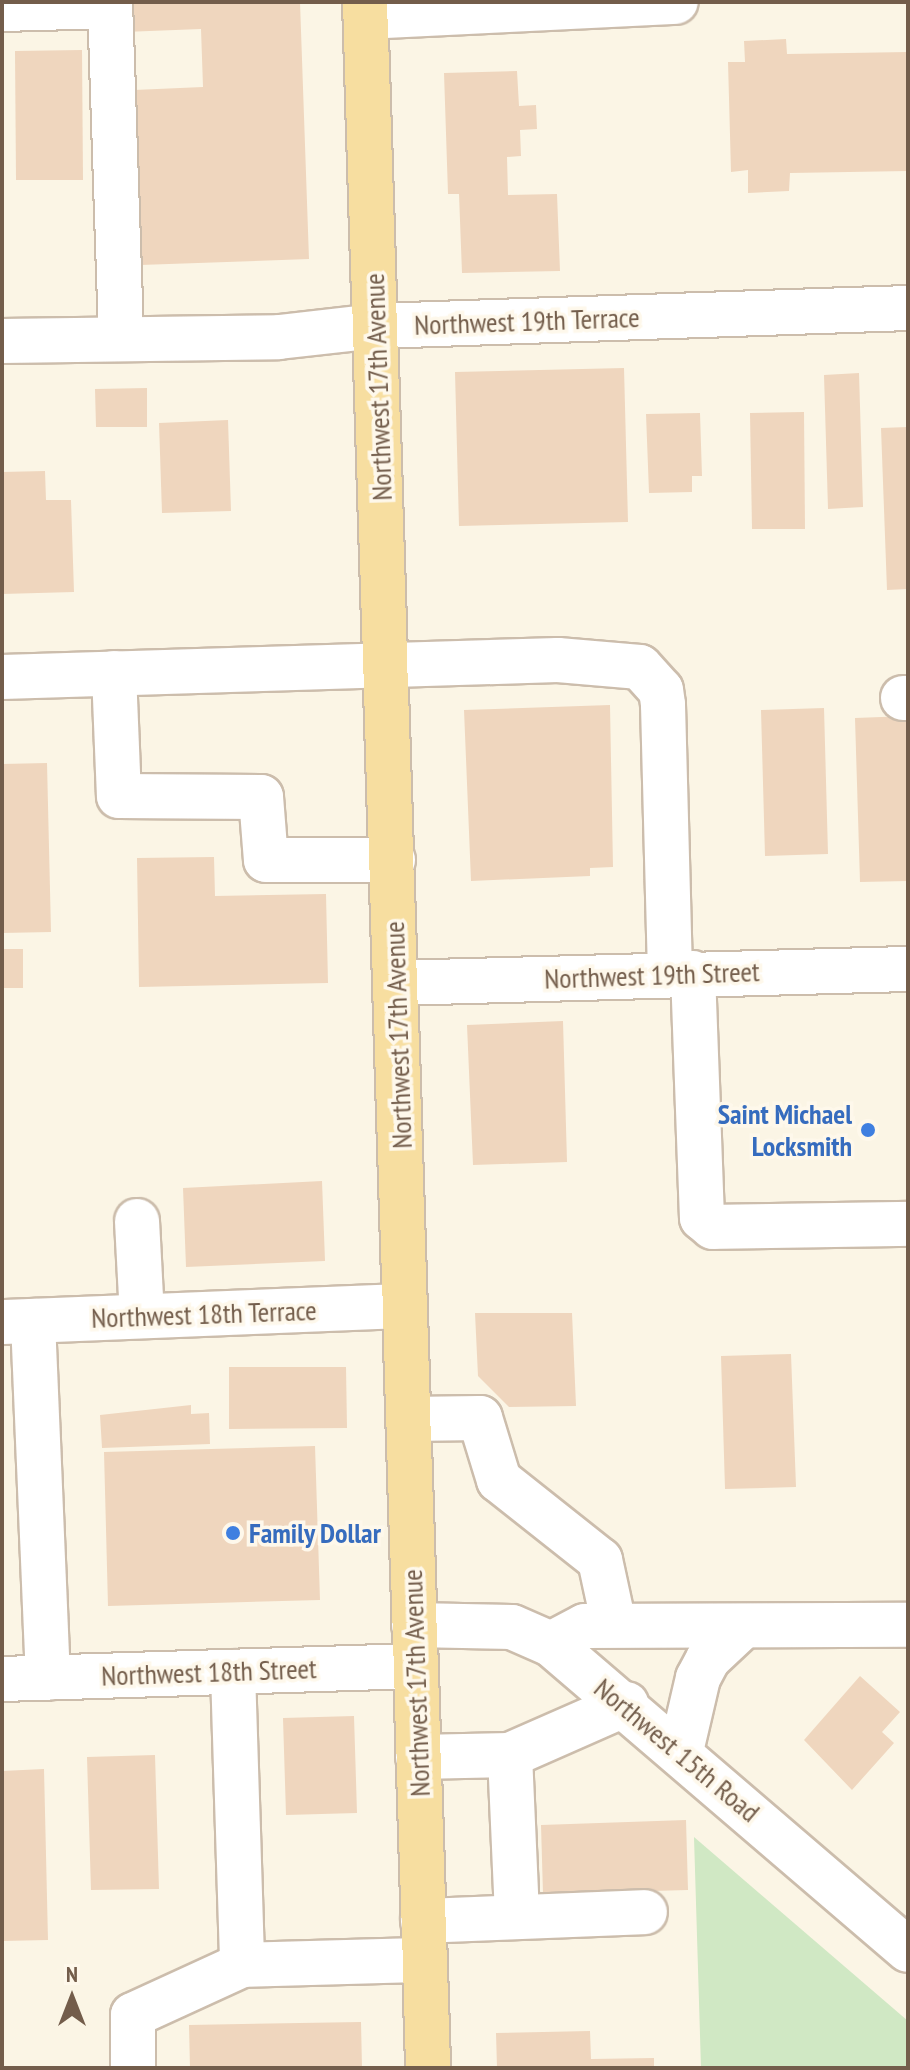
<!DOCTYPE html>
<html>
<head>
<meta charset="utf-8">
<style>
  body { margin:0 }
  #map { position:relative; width:910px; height:2070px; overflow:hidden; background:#fbf5e5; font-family:"PT Sans Narrow",sans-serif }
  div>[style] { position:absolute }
  .green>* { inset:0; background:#d0e8c4 }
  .building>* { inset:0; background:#efd6be }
  .roads { filter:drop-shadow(2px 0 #ccbdac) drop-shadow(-2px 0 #ccbdac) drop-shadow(0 2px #ccbdac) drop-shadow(0 -2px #ccbdac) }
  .minor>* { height:44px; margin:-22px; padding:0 22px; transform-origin:22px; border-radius:22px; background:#fff }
  .major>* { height:44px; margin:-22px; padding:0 22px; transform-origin:22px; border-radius:22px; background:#f7dea0 }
  .dots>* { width:22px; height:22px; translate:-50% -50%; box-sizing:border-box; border:4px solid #fef8eb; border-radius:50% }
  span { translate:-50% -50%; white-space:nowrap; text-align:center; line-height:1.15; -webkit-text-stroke:7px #fef8eb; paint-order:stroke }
  .street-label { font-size:28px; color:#735d4b }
  .shop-label { font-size:28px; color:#366cbe; font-weight:700 }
  .right { translate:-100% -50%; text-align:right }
  .left { translate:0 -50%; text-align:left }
  .frame { position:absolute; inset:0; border:4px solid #735d4b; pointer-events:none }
  .north { position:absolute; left:32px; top:1958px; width:80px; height:80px; -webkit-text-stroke:6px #fef8eb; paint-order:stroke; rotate:0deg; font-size:22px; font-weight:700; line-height:32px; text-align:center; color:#735d4b }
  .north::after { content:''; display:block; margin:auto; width:28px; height:36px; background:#735d4b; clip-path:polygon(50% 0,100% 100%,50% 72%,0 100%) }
</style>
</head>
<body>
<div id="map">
  <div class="green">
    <i style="clip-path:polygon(694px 1837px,908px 2021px,908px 2068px,701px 2068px)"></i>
  </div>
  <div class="building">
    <i style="clip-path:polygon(123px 2px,300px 2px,309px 259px,140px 265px,134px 90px,203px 87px,201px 29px,124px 32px)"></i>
    <i style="clip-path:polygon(786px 39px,787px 54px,908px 52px,908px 171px,790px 173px,789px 191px,748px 193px,748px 170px,731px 172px,728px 62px,745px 62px,744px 41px)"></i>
    <i style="clip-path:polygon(82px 50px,83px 180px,16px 180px,15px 51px)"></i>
    <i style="clip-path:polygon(517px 71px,519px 106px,536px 105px,537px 129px,520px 130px,521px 156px,507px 157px,508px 195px,557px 194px,560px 271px,462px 273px,459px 194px,448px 194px,444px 73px)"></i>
    <i style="clip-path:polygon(624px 368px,628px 522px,459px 526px,455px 372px)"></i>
    <i style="clip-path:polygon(859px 373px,863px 507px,828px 509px,824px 375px)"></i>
    <i style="clip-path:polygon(147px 388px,147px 427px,96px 427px,95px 389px)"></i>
    <i style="clip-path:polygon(804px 412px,805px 529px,752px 529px,750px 413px)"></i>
    <i style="clip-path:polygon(700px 413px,702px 476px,692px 476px,692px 492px,649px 493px,646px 414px)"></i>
    <i style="clip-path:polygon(228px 420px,231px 511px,162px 513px,159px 423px)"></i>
    <i style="clip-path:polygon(908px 427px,908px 589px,887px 590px,881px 428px)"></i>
    <i style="clip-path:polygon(45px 471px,46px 500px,71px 500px,74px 592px,2px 594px,2px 472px)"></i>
    <i style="clip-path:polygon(610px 705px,613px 867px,590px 868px,590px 876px,471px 881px,464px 710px)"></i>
    <i style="clip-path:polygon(824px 708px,828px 854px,765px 856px,761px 710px)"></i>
    <i style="clip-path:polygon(908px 716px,908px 881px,860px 882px,855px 718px)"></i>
    <i style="clip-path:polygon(47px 763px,51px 932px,2px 933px,2px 764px)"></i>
    <i style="clip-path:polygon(214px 857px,215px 896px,326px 894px,328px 983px,139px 987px,137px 858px)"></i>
    <i style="clip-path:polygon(2px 949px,23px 949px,23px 988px,2px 988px)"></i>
    <i style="clip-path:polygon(563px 1021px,567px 1162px,473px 1165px,467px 1025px)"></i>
    <i style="clip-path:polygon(322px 1181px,325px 1261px,186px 1267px,183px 1188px)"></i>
    <i style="clip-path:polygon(475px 1313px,572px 1313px,576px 1406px,509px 1407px,478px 1376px)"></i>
    <i style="clip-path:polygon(791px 1354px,796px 1487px,725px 1489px,721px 1356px)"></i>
    <i style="clip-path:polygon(229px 1367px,346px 1367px,347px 1428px,229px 1429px)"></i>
    <i style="clip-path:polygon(191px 1405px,191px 1414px,209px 1413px,210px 1444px,102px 1448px,100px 1415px)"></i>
    <i style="clip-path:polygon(315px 1446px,320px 1600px,108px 1606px,104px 1452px)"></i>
    <i style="clip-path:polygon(860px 1676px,900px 1712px,882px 1732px,894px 1743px,852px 1790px,804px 1740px)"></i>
    <i style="clip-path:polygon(354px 1716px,357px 1813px,286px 1815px,283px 1718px)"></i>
    <i style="clip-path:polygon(155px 1755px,159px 1889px,91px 1890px,87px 1757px)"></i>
    <i style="clip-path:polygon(44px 1769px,48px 1940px,2px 1941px,2px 1771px)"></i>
    <i style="clip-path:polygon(686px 1820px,688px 1890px,543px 1894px,541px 1825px)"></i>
    <i style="clip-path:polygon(361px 2022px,362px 2068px,190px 2068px,189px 2025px)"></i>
    <i style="clip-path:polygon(590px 2031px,591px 2059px,654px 2058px,654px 2068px,497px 2068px,496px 2033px)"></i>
  </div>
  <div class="roads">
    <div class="minor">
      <i style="left:110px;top:2px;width:337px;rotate:88.1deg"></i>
      <i style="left:2px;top:9px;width:108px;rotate:-1.6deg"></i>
      <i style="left:366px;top:17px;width:310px;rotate:-2.8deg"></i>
      <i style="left:2px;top:341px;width:277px;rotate:-0.8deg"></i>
      <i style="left:279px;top:337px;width:99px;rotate:-6.4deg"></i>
      <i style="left:377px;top:326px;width:531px;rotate:-1.94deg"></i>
      <i style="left:114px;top:673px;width:123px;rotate:87.7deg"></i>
      <i style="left:119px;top:796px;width:142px;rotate:0.4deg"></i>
      <i style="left:261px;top:797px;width:63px;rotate:85.5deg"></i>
      <i style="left:266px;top:860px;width:127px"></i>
      <i style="left:2px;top:677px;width:556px;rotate:-1.75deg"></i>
      <i style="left:558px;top:660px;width:82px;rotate:4.9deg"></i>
      <i style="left:640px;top:667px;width:31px;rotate:48deg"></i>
      <i style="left:661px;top:690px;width:15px;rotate:82deg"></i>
      <i style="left:663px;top:705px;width:269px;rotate:88.5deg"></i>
      <i style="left:903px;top:698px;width:5px"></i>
      <i style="left:693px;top:973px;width:245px;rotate:87.9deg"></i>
      <i style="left:702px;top:1218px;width:14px;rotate:39deg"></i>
      <i style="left:713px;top:1227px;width:195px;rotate:-0.9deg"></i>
      <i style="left:396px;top:983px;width:512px;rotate:-1.57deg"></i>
      <i style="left:137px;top:1221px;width:95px;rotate:87deg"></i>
      <i style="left:33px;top:1321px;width:357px;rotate:87.6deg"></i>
      <i style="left:2px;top:1322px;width:403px;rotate:-2.3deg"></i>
      <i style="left:409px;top:1419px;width:71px;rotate:-0.8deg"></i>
      <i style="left:480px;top:1418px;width:65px;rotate:73deg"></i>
      <i style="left:499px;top:1480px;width:129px;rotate:38.4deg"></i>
      <i style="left:600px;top:1560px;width:66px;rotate:77.8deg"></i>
      <i style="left:414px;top:1625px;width:98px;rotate:1.2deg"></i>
      <i style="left:512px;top:1627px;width:43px;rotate:23.6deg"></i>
      <i style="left:551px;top:1644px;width:470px;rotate:40.6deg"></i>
      <i style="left:551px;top:1644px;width:38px;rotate:-28deg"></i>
      <i style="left:585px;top:1626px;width:323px;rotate:-0.2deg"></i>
      <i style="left:233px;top:1672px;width:293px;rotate:88.2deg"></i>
      <i style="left:242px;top:1965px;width:182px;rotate:-1.6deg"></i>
      <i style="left:2px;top:1679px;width:414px;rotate:-1.8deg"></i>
      <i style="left:681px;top:1751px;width:75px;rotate:-76.9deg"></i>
      <i style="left:698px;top:1678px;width:21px;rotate:-62deg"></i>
      <i style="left:708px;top:1659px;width:45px;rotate:-43.2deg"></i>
      <i style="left:510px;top:1755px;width:162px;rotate:87.5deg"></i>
      <i style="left:418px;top:1757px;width:92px;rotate:-1.2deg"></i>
      <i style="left:510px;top:1755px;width:127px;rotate:-23.7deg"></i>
      <i style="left:423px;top:1921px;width:222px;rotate:-2.3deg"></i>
      <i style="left:133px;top:2068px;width:53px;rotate:-90deg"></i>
      <i style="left:133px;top:2015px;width:120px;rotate:-24.6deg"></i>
    </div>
    <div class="major">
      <i style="left:365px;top:2px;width:2067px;rotate:88.25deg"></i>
    </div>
  </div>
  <div class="dots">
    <i style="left:868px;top:1130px;background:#3f7fe0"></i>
    <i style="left:233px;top:1533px;background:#3f7fe0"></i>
  </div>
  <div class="street-label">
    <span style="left:527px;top:321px;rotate:-2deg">Northwest 19th Terrace</span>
    <span style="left:378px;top:387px;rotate:-92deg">Northwest 17th Avenue</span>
    <span style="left:652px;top:975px;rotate:-2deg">Northwest 19th Street</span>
    <span style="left:398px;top:1035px;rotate:-92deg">Northwest 17th Avenue</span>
    <span style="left:204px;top:1314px;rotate:-2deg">Northwest 18th Terrace</span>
    <span style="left:209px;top:1672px;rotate:-2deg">Northwest 18th Street</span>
    <span style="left:416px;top:1683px;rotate:-92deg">Northwest 17th Avenue</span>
    <span style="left:677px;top:1750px;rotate:40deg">Northwest 15th Road</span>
  </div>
  <div class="shop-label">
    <span class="right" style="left:852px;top:1130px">Saint Michael<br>Locksmith</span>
    <span class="left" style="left:249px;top:1533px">Family Dollar</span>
  </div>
  <div class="frame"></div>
  <div class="north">N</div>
</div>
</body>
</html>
